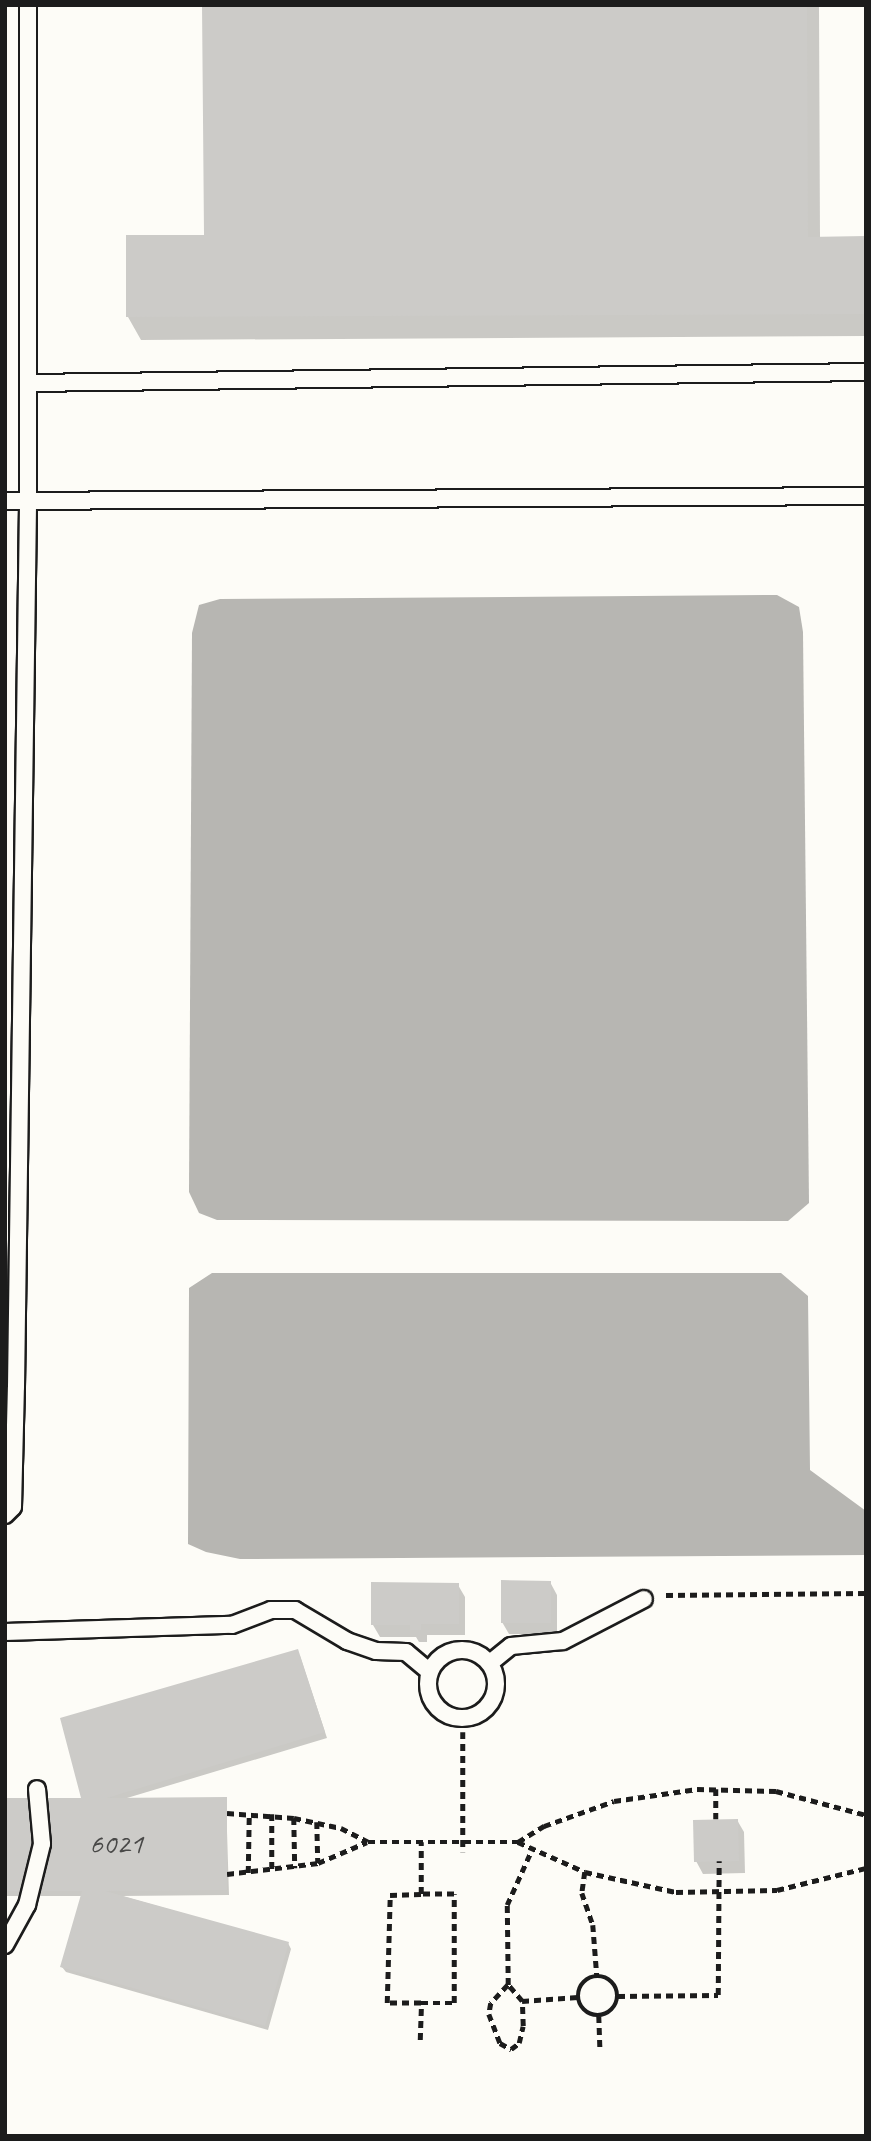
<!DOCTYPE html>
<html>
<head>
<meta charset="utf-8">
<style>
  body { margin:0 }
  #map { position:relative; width:871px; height:2141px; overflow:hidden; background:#fdfcf7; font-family:Caveat,sans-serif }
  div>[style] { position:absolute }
  .water>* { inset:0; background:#b7b6b2 }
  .shadow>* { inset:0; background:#0003 }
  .building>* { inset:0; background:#cccbc8 }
  .path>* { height:4.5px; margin-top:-2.25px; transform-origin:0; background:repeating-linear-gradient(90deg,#1c1c1c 0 7px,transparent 0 12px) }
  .path>.ring { margin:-2.25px; padding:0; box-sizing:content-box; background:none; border:4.5px solid #1c1c1c; border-radius:50% }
  .roads { filter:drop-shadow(2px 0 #1c1c1c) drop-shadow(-2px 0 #1c1c1c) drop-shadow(0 2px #1c1c1c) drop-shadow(0 -2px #1c1c1c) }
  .lane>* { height:16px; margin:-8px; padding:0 8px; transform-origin:8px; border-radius:8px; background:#fdfcf7 }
  .lane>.ring { margin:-8px; padding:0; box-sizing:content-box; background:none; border:16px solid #fdfcf7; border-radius:50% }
  span { translate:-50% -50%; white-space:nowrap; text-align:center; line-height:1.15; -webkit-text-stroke:5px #fdfcf7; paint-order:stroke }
  .number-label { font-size:30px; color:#484847 }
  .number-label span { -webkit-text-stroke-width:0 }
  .frame { position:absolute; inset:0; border:7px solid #1c1c1c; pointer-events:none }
</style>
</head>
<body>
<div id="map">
  <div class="water">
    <i style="clip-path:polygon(777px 595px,799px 607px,803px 632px,809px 1203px,788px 1221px,217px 1220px,199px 1213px,189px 1192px,192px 633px,199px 605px,220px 599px)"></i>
    <i style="clip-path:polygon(212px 1273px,781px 1273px,808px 1296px,810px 1470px,866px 1511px,866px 1555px,240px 1559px,206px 1552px,188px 1544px,189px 1288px)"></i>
  </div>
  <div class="shadow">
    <i style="clip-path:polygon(204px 5px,819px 5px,820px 238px,866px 238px,866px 336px,141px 340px,128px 317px,205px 236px)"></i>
    <i style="clip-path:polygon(550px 1582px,557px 1595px,557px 1634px,509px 1634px,502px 1622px)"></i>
    <i style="clip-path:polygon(458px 1585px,465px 1597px,465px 1635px,427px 1635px,427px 1642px,419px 1642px,416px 1637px,380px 1637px,373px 1625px)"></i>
    <i style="clip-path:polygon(300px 1656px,327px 1738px,127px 1798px,226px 1799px,229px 1895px,122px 1896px,288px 1943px,291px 1949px,268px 2030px,66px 1972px,62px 1967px,82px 1896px,5px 1896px,5px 1799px,83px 1799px)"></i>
    <i style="clip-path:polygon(737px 1820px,744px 1832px,745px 1873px,703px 1874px,696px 1861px)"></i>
  </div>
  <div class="building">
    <i style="clip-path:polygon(202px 5px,807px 5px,808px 237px,866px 236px,866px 314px,126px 317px,126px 235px,204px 235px)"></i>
    <i style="clip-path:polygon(501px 1580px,551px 1581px,551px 1623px,501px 1623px)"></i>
    <i style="clip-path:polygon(371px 1582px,459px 1583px,459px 1624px,421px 1624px,421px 1630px,410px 1630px,410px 1625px,371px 1625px)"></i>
    <i style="clip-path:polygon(298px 1649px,325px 1732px,107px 1798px,227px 1797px,227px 1890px,105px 1891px,289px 1942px,265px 2026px,60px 1967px,82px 1891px,5px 1891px,5px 1798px,81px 1798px,60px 1718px)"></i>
    <i style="clip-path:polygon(738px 1819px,739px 1861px,694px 1862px,693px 1820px)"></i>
  </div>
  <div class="path">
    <i style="left:666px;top:1595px;width:200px;rotate:-0.6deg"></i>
    <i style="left:463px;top:1732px;width:120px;rotate:90deg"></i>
    <i style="left:716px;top:1789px;width:30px;rotate:90deg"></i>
    <i style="left:227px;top:1813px;width:67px;rotate:4.3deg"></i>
    <i style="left:294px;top:1818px;width:48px;rotate:12deg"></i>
    <i style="left:341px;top:1828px;width:30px;rotate:27deg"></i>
    <i style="left:368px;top:1842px;width:150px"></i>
    <i style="left:518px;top:1842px;width:73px;rotate:24.1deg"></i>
    <i style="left:585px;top:1872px;width:93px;rotate:12.4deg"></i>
    <i style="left:676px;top:1892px;width:101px;rotate:-1.1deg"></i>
    <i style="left:777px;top:1890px;width:92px;rotate:-13.9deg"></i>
    <i style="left:272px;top:1814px;width:57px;rotate:90deg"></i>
    <i style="left:294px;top:1818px;width:50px;rotate:88.9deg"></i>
    <i style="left:317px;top:1822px;width:41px;rotate:88.6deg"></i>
    <i style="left:518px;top:1842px;width:31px;rotate:-32deg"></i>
    <i style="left:544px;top:1826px;width:74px;rotate:-19.7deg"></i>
    <i style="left:614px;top:1801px;width:84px;rotate:-8.2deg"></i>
    <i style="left:697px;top:1789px;width:79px;rotate:1.5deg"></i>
    <i style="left:776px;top:1791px;width:93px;rotate:14.9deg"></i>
    <i style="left:585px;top:1872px;width:21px;rotate:98deg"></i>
    <i style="left:582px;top:1893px;width:34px;rotate:71deg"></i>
    <i style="left:593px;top:1925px;width:51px;rotate:85.5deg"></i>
    <i style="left:248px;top:1873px;width:60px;rotate:-89deg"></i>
    <i style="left:227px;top:1874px;width:92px;rotate:-6.9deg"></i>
    <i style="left:318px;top:1863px;width:53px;rotate:-23.2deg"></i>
    <i class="ring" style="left:578px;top:1976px;width:35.5px;height:35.5px"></i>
    <i style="left:508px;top:1985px;width:25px;rotate:133deg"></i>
    <i style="left:491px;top:2003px;width:11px;rotate:100deg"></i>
    <i style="left:489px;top:2014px;width:31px;rotate:69deg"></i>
    <i style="left:500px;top:2043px;width:13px;rotate:29deg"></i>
    <i style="left:511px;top:2049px;width:10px;rotate:-37deg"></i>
    <i style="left:519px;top:2043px;width:17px;rotate:-77deg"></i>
    <i style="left:523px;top:2026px;width:25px;rotate:-92deg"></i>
    <i style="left:522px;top:2001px;width:21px;rotate:-131deg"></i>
    <i style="left:508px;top:1985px;width:80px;rotate:-90.7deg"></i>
    <i style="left:507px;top:1905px;width:61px;rotate:-65.9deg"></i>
    <i style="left:618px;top:1996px;width:100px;rotate:-0.6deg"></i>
    <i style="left:718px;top:1995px;width:134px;rotate:-89.6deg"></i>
    <i style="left:522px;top:2001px;width:56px;rotate:-4.1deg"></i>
    <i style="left:421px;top:2003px;width:33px"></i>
    <i style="left:454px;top:2003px;width:109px;rotate:-90deg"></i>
    <i style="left:454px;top:1894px;width:33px;rotate:180deg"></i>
    <i style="left:599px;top:2016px;width:33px;rotate:88deg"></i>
    <i style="left:420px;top:2040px;width:37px;rotate:-88deg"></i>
    <i style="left:421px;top:2003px;width:34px;rotate:180deg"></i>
    <i style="left:387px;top:2003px;width:108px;rotate:-88.4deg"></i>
    <i style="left:390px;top:1895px;width:31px;rotate:-2deg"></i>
    <i style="left:421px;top:1894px;width:52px;rotate:-90deg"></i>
  </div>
  <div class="roads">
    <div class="lane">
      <i style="left:28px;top:383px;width:838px;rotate:-0.75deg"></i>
      <i style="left:5px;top:501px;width:861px;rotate:-0.33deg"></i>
      <i style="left:5px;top:1515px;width:11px;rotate:-45deg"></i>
      <i style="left:13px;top:1507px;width:120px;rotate:-88.6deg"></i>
      <i style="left:16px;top:1387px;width:887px;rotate:-89.22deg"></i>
      <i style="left:28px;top:500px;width:495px;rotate:-90deg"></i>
      <i style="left:5px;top:1632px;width:227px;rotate:-1.8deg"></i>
      <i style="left:232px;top:1625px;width:42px;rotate:-21deg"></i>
      <i style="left:271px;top:1610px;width:24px"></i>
      <i style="left:295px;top:1610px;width:61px;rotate:30.8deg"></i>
      <i style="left:347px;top:1641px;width:31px;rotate:19deg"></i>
      <i style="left:376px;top:1651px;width:30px;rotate:2deg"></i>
      <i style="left:406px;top:1652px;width:31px;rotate:40deg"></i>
      <i class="ring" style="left:428px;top:1650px;width:52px;height:52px"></i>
      <i style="left:490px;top:1663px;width:27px;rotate:-39deg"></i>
      <i style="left:511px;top:1646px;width:52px;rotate:-5.5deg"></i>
      <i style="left:563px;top:1641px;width:91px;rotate:-27.4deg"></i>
      <i style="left:5px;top:1945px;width:46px;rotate:-61.2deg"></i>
      <i style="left:27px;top:1905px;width:63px;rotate:-76.2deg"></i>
      <i style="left:42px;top:1844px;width:55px;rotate:-95.2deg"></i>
    </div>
  </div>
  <div class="number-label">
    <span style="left:116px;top:1843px">6021</span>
  </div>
  <div class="frame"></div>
</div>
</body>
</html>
